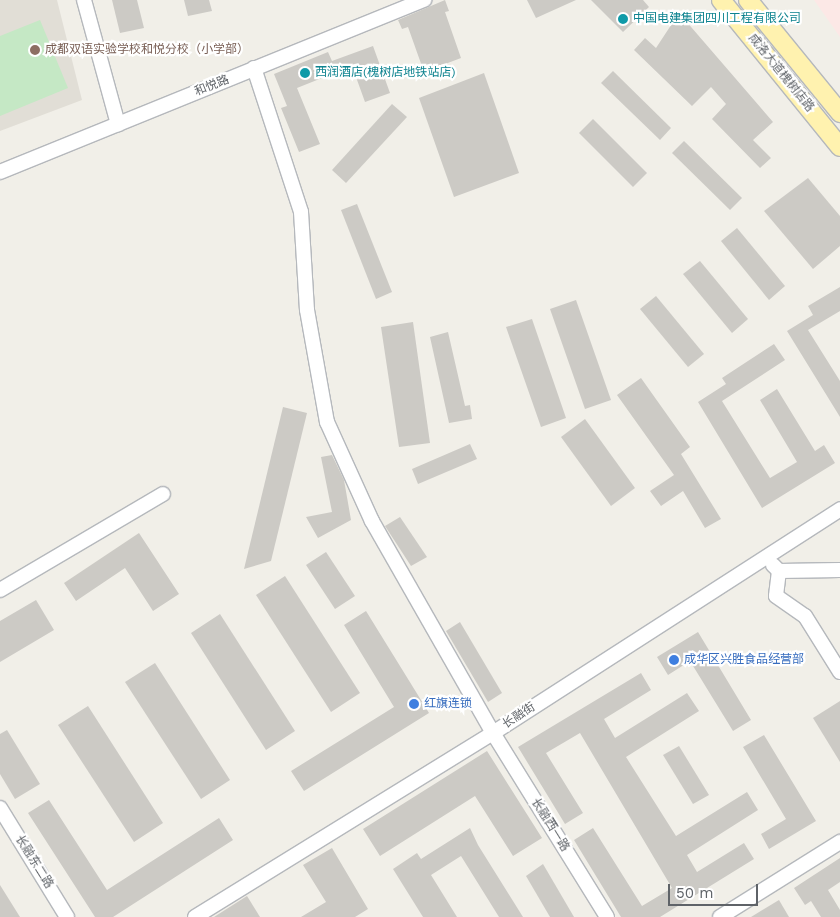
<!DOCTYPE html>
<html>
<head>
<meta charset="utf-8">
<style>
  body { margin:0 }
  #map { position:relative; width:840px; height:917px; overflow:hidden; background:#f1efe8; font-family:"Work Sans","Noto Sans SC",sans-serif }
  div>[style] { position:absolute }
  .education>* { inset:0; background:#e1ded6 }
  .medical>* { inset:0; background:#fce8e6 }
  .green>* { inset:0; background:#c5e8c5 }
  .building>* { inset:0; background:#cccac5 }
  .roads { filter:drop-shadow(1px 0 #b5b8bc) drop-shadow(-1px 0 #b5b8bc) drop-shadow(0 1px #b5b8bc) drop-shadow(0 -1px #b5b8bc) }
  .minor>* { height:14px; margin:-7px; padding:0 7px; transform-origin:7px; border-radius:7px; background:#fff }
  .major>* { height:18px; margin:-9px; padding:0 9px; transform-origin:9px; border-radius:9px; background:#fff2af }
  .dots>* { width:14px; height:14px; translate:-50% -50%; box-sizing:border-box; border:2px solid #fff; border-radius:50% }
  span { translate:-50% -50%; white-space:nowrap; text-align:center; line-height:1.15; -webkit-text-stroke:4.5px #fff; paint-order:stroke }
  .culture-label { font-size:12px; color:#0d838f }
  .left { translate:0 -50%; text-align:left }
  .education-label { font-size:12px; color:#785e54 }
  .street-label { font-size:12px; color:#5f6368 }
  .shop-label { font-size:12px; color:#366cbe }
  .scale { position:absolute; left:668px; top:884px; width:90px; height:22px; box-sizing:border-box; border:2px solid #5f6368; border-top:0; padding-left:6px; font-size:15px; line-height:18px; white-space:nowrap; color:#5f6368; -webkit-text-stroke:4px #fff; paint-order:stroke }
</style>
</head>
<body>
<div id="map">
  <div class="education">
    <i style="clip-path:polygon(0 0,57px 0,82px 100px,0 131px)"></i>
  </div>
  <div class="medical">
    <i style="clip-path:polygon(814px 0,840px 0,840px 37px)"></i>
  </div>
  <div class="green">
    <i style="clip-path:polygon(40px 20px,68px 88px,0 116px,0 36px)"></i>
  </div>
  <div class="building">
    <i style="clip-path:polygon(112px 0,137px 0,144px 28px,120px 33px)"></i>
    <i style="clip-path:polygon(184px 0,209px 0,212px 11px,188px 16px)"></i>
    <i style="clip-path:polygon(445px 0,449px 11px,445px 12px,461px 58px,424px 72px,408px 27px,402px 29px,398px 20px)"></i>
    <i style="clip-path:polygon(527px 0,576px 0,536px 18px)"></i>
    <i style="clip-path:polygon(591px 0,643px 0,649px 7px,623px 32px)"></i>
    <i style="clip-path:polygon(679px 13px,773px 122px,753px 140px,771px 158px,760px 168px,712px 119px,726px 104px,711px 87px,692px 106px,634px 50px,645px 38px,656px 48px)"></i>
    <i style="clip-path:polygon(373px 46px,390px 93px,365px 102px,352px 66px,297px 88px,320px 144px,299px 152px,281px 108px,287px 106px,274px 74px,328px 52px,332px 61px)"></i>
    <i style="clip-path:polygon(613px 71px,671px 128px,660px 140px,601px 83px)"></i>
    <i style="clip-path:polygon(484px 73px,519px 173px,454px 197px,419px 98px)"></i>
    <i style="clip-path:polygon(392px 104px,407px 117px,346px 183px,332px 170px)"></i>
    <i style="clip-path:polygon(593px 119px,647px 173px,633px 187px,579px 133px)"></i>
    <i style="clip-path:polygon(684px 141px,742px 198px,730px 210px,672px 153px)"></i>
    <i style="clip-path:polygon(808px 178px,840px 216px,840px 246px,813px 269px,764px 211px)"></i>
    <i style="clip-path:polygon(357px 204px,392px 292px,376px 299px,341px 210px)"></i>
    <i style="clip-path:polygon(737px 228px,785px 286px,769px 300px,721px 241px)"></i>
    <i style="clip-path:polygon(700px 261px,748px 319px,732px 333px,683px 274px)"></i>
    <i style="clip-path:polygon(840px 287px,840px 311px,808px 330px,840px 381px,840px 417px,787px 331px,813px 315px,808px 306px)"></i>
    <i style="clip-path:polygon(656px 296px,704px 354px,688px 367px,640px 309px)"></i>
    <i style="clip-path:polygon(576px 300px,611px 400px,585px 409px,550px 309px)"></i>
    <i style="clip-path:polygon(532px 319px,566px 418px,541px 427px,506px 327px)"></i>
    <i style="clip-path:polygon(413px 322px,430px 443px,399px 447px,381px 327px)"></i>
    <i style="clip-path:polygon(448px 332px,465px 406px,470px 405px,472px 419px,449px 423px,430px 337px)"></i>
    <i style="clip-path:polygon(774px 344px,785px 360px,722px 401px,770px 478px,797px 462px,760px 400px,777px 389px,815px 451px,824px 445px,835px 463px,762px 508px,698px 402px,726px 384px,722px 378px)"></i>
    <i style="clip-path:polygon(641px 378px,690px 447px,681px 454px,721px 519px,705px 528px,683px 491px,661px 506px,650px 491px,674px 475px,617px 395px)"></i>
    <i style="clip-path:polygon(283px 407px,307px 413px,271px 561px,244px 569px)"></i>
    <i style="clip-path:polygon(585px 419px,635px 488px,611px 506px,561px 437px)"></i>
    <i style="clip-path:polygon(470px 444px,477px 459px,418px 484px,412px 469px)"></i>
    <i style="clip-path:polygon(332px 455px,344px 480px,351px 520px,318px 538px,306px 517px,332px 512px,321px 457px)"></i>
    <i style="clip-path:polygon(400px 517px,427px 557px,411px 566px,385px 526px)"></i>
    <i style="clip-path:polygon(139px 533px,179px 594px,153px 611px,125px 568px,76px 601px,64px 583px)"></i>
    <i style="clip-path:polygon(326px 552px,355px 596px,335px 609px,306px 565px)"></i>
    <i style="clip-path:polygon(285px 576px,360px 693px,331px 712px,256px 595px)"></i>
    <i style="clip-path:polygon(36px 600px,54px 630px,0 662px,0 621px)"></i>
    <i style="clip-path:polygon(366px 611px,429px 713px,304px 791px,291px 771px,394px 707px,344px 625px)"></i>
    <i style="clip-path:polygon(220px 614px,295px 731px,266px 750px,191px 633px)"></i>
    <i style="clip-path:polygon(460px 622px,502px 693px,488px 702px,446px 631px)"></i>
    <i style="clip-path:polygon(698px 632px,751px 720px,733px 731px,690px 661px,668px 675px,657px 657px)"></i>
    <i style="clip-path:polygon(155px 663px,230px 780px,201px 799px,125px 682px)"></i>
    <i style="clip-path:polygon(641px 673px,651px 690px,604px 719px,615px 738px,687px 693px,699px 711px,626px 757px,676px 836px,747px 792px,758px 810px,687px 855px,697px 872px,744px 843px,754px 859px,660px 917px,621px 917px,574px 840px,593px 828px,642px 906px,672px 888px,580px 733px,546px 753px,583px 813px,565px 824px,518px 747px)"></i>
    <i style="clip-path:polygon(840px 701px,840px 762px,813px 718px)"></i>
    <i style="clip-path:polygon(88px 706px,163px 823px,134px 842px,58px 725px)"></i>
    <i style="clip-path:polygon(7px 730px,40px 784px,15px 799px,0 774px,0 734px)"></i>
    <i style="clip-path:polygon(764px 735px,816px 821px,769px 849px,761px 834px,786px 819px,743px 747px)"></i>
    <i style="clip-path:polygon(679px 746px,709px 795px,693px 804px,663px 755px)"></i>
    <i style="clip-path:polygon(487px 751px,542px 838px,513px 856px,475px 796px,380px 856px,363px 829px)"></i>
    <i style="clip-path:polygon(49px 800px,107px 890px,219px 818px,233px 840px,113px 917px,95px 917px,28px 813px)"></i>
    <i style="clip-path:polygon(470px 828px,478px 845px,523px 917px,499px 917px,461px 856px,431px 875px,457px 917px,423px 917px,393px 869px,417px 853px,421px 859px)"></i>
    <i style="clip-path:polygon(332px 848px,368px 909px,355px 917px,301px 917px,326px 902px,303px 865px)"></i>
    <i style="clip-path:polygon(840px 858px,840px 882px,828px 890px,840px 910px,840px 917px,821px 917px,811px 901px,805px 905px,794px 888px)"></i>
    <i style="clip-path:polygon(543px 864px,574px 917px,550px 917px,526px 876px)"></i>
    <i style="clip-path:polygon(0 885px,20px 917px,0 917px)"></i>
    <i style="clip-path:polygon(247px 896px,260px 917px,214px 917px)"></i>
    <i style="clip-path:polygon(779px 900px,789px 917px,751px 917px)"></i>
  </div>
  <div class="roads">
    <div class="minor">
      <i style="left:84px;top:0;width:129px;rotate:74.7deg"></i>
      <i style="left:254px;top:68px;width:151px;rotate:71.9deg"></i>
      <i style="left:301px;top:212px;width:98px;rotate:86.5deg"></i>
      <i style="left:307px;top:310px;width:114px;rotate:79.9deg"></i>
      <i style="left:327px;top:422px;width:109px;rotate:65.6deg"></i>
      <i style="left:372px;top:521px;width:244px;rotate:60.3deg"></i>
      <i style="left:493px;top:733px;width:216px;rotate:58.2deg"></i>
      <i style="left:0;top:172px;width:458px;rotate:-22.1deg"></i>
      <i style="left:773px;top:565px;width:8px;rotate:45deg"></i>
      <i style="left:779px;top:571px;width:61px;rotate:-0.9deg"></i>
      <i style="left:779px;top:571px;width:25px;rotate:97deg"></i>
      <i style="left:776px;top:596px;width:35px;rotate:35deg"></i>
      <i style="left:805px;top:616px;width:66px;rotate:58deg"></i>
      <i style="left:0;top:590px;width:189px;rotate:-30.5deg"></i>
      <i style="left:0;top:808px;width:128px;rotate:58.4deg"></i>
      <i style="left:195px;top:917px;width:350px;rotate:-31.7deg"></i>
      <i style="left:493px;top:733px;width:413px;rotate:-32.8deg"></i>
      <i style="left:720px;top:917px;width:142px;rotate:-32deg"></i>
    </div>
    <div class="major">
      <i style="left:721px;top:0;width:189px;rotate:51deg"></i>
      <i style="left:748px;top:0;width:146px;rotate:50.8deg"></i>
    </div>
  </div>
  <div class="dots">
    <i style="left:623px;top:19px;background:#0f9aa8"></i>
    <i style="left:35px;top:50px;background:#8d6e63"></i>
    <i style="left:305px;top:73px;background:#0f9aa8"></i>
    <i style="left:674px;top:660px;background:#3f7fe0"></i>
    <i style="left:414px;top:704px;background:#3f7fe0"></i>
  </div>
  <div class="culture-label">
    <span class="left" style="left:633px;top:19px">中国电建集团四川工程有限公司</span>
    <span class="left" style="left:315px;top:73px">西润酒店(槐树店地铁站店)</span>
  </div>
  <div class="education-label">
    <span class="left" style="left:45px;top:50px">成都双语实验学校和悦分校（小学部）</span>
  </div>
  <div class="street-label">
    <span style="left:781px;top:73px;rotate:51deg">成洛大道槐树店路</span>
    <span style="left:212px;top:86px;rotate:-22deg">和悦路</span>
    <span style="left:519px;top:716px;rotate:-33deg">长融街</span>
    <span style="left:550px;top:825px;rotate:58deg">长融西一路</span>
    <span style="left:34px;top:862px;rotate:58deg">长融东二路</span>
  </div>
  <div class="shop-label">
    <span class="left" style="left:684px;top:660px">成华区兴胜食品经营部</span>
    <span class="left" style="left:424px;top:704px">红旗连锁</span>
  </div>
  <div class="scale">50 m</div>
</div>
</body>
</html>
